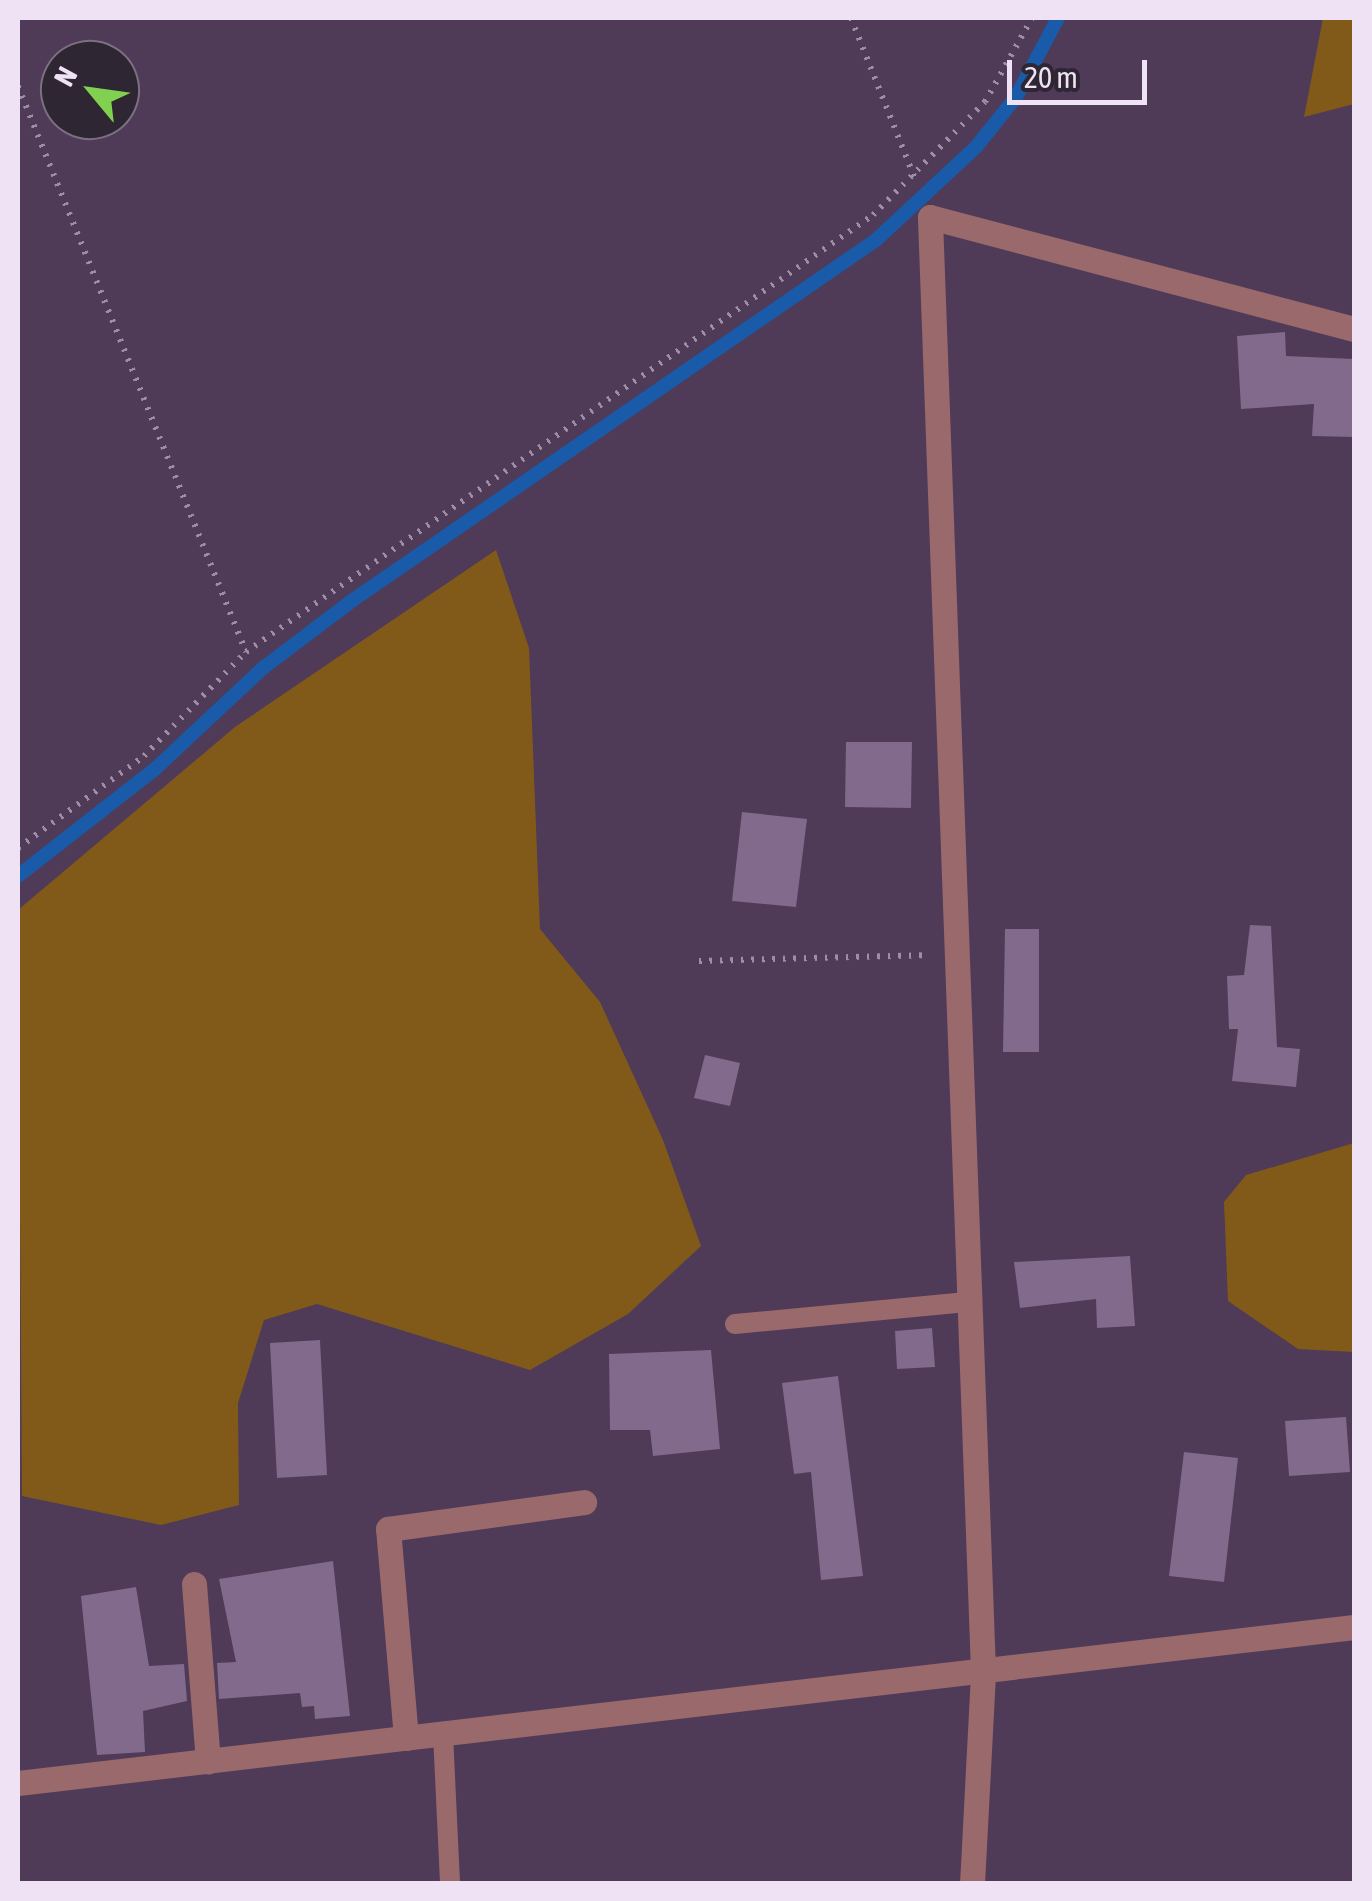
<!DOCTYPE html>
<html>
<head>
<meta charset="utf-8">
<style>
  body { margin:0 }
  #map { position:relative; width:1372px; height:1901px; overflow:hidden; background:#4f3a58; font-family:"Asap Condensed",sans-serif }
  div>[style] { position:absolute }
  .green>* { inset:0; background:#815a1a }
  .stream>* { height:14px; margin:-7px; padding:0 7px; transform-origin:7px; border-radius:7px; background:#195ba8 }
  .building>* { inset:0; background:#816a8b }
  .path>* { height:6px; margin-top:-3px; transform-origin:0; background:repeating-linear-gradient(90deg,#9d8da5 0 2.5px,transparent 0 10.5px) }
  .service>* { height:20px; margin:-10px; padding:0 10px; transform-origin:10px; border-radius:10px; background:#9a696c }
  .minor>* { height:25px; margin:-12.5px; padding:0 12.5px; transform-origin:12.5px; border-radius:12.5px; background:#9a696c }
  span { translate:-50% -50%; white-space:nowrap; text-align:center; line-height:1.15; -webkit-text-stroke:8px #2f2633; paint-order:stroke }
  .frame { position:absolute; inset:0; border:20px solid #eee2f4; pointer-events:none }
  .north { position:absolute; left:40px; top:40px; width:100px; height:100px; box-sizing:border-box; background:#2f2633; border:2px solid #7b7180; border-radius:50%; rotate:299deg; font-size:28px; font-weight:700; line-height:40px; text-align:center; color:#eee2f4 }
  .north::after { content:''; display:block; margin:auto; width:35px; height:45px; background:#81d050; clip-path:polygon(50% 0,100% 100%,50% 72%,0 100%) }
  .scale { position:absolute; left:1007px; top:60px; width:140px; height:45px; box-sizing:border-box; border:5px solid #eee2f4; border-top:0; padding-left:12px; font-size:30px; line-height:35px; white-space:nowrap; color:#eee2f4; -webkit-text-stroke:8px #2f2633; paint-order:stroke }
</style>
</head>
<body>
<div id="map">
  <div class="green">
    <i style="clip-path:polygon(1323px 18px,1354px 18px,1354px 104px,1304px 117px)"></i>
    <i style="clip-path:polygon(496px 550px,529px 648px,540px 929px,600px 1002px,663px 1140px,701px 1246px,628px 1314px,530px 1370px,317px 1304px,264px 1320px,238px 1403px,239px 1505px,161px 1525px,22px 1496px,18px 910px,235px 727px)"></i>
    <i style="clip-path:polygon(1354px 1143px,1354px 1352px,1298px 1349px,1228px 1301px,1224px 1202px,1246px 1175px)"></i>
  </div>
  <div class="stream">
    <i style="left:18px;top:876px;width:174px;rotate:-38deg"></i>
    <i style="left:155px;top:769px;width:148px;rotate:-43.1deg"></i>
    <i style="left:263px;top:668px;width:113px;rotate:-37.1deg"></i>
    <i style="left:353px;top:600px;width:635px;rotate:-34.54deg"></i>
    <i style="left:876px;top:240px;width:137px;rotate:-42.9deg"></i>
    <i style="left:976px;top:147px;width:64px;rotate:-51.3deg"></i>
    <i style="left:1016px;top:97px;width:89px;rotate:-62deg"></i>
  </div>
  <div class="building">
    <i style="clip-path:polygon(1285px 332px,1286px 356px,1354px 359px,1354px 437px,1312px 436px,1314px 404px,1241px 409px,1237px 336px)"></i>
    <i style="clip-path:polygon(846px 742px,912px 742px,911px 808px,845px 807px)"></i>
    <i style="clip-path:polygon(742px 812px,807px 819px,796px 907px,732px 901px)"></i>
    <i style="clip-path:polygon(1250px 925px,1271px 926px,1277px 1047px,1300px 1049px,1296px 1087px,1232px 1081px,1238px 1029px,1229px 1029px,1227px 976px,1244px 975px)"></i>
    <i style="clip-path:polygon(1005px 929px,1039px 929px,1039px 1052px,1003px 1052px)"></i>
    <i style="clip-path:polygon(705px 1055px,740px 1063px,730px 1106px,694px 1098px)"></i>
    <i style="clip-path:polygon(1130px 1256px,1135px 1326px,1097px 1328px,1096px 1299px,1020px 1308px,1014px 1262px)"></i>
    <i style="clip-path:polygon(932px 1328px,935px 1367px,897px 1369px,895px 1331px)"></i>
    <i style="clip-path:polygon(320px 1340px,327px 1475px,277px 1478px,270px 1343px)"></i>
    <i style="clip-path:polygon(711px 1350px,720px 1449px,653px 1456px,650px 1430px,610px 1430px,609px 1354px)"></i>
    <i style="clip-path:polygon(838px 1376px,863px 1576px,821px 1580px,811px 1472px,794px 1474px,782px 1383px)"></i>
    <i style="clip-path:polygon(1346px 1417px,1350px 1472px,1289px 1476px,1285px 1421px)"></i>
    <i style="clip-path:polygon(1184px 1452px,1238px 1458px,1224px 1582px,1169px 1576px)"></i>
    <i style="clip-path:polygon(333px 1561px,350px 1716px,315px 1719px,314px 1706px,302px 1707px,300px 1693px,219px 1699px,217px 1663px,236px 1662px,219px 1579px)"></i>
    <i style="clip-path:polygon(136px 1587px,149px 1666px,184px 1664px,187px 1701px,143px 1711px,145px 1752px,97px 1755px,81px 1596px)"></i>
  </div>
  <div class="path">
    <i style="left:851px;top:18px;width:173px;rotate:68.3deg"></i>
    <i style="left:18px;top:86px;width:610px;rotate:68.06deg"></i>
    <i style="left:18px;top:848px;width:156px;rotate:-36.1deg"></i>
    <i style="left:144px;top:756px;width:146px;rotate:-45.6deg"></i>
    <i style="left:246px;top:652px;width:764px;rotate:-34.88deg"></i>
    <i style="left:873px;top:215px;width:159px;rotate:-45.3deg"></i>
    <i style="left:985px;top:102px;width:96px;rotate:-60.8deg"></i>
    <i style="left:699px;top:961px;width:224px;rotate:-1.5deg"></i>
  </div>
  <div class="service">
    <i style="left:735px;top:1324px;width:233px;rotate:-5.4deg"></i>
    <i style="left:443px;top:1734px;width:150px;rotate:87.3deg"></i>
  </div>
  <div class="minor">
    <i style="left:194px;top:1584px;width:178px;rotate:85.5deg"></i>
    <i style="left:406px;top:1738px;width:210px;rotate:-94.9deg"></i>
    <i style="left:388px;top:1529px;width:198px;rotate:-7.8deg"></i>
    <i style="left:18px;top:1783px;width:1345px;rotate:-6.66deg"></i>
    <i style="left:972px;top:1884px;width:213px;rotate:-87deg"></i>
    <i style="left:983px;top:1671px;width:1455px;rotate:-92.09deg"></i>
    <i style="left:930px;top:217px;width:439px;rotate:14.8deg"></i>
  </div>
  <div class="frame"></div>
  <div class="north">N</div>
  <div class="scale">20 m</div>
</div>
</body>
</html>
